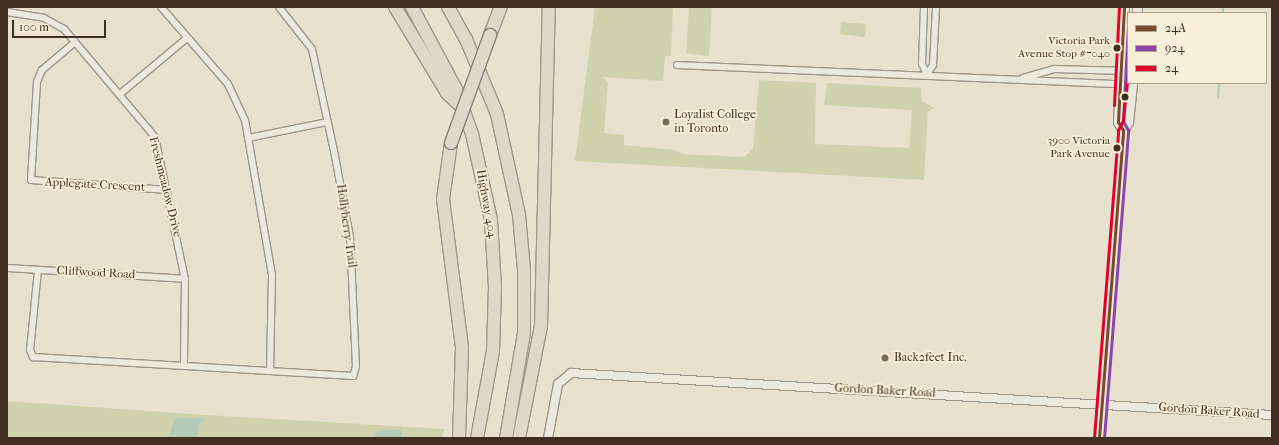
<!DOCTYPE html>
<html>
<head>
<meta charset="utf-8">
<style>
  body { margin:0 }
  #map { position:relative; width:1279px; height:445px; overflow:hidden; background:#e7e1cd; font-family:"IM FELL French Canon",serif }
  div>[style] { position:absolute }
  .green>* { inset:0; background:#cfd2ad }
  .water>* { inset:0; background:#b2cbb6 }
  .stream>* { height:2px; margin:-1px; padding:0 1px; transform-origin:1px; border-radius:1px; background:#b2cbb6 }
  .roads { filter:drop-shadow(1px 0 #9d978a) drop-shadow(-1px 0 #9d978a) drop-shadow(0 1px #9d978a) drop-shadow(0 -1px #9d978a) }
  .minor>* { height:6px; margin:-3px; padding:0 3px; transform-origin:3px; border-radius:3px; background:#ece9de }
  .tertiary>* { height:8px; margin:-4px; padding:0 4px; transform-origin:4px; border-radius:4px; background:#ece9de }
  .secondary>* { height:9px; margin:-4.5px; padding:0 4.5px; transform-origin:4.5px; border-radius:4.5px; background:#ece9de }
  .motorway>* { height:12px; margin:-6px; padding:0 6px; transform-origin:6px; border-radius:6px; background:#ded8c9 }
  .bridges { filter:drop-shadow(1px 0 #868074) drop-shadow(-1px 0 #868074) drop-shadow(0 1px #868074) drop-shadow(0 -1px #868074) }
  .motorway-bridge>* { height:12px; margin:-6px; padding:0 6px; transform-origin:6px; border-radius:6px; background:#ded8c9 }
  .bus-1>* { height:3px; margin:-1.5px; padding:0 1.5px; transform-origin:1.5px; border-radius:1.5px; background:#7a4b2a }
  .bus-2>* { height:3px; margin:-1.5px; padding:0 1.5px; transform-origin:1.5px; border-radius:1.5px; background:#8e44ad }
  .bus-3>* { height:3px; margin:-1.5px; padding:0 1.5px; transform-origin:1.5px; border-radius:1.5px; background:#e4002b }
  .dots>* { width:11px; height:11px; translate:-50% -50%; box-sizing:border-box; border:2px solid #f7efd7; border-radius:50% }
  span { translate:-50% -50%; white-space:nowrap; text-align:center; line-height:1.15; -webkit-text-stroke:3.5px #f7efd7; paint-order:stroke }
  .bus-label { font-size:11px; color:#402e21 }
  .right { translate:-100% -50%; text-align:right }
  .poi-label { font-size:12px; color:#402e21 }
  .left { translate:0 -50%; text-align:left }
  .street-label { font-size:12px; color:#402e21 }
  .frame { position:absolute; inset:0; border:8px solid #402e21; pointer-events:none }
  .legend { position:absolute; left:1127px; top:12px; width:140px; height:72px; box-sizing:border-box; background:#f7efd7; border:1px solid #aea28e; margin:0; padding:5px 7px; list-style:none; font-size:12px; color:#402e21 }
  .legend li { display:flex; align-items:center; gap:8px; height:20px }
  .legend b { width:20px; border:1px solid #aea28e }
  .scale { position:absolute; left:12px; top:20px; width:94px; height:18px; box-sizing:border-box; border:2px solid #402e21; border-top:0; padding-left:5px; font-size:12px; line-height:14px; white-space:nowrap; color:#402e21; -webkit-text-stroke:3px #f7efd7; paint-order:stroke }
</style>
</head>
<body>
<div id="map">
  <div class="green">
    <i style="clip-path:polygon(595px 7px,673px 7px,671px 56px,665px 56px,663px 81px,603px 77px,608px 82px,604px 133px,624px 135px,624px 145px,675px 150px,682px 154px,744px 157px,753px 149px,759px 80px,816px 83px,815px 144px,909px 148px,912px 110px,824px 105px,827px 83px,921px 88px,922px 101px,934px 108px,928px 111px,924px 180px,575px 161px)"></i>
    <i style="clip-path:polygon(689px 7px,712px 7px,709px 56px,686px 53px)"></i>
    <i style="clip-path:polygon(841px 22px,866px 24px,865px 37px,840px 34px)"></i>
    <i style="clip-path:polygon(7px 401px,206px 415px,444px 429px,442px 438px,7px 438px)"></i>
  </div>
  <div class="water">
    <i style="clip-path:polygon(175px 418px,199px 418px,206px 419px,199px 424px,197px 438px,176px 438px,175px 431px,173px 438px,168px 438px)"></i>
    <i style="clip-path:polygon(385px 430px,401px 430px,401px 438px,375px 438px,376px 432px)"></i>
  </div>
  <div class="stream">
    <i style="left:1223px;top:13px;width:6px;rotate:-90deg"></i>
    <i style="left:1218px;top:98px;width:15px;rotate:-86deg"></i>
  </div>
  <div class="roads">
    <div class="minor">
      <i style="left:161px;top:7px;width:102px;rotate:49deg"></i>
      <i style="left:228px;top:84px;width:40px;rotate:65deg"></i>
      <i style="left:245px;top:120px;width:157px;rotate:80.1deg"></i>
      <i style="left:272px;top:275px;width:95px;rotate:91.2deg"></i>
      <i style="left:924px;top:7px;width:57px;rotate:92deg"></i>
      <i style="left:922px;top:64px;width:11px;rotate:63deg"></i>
      <i style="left:927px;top:74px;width:11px;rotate:-56deg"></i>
      <i style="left:933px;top:65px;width:58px;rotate:-87deg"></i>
      <i style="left:7px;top:12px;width:37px;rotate:9deg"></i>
      <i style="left:44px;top:18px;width:23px;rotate:29deg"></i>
      <i style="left:64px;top:29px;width:141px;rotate:49.9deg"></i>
      <i style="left:155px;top:137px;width:145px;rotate:78.1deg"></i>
      <i style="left:185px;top:279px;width:87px;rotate:90.7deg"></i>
      <i style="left:74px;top:43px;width:42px;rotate:139.8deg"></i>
      <i style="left:42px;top:70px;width:13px;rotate:113deg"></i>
      <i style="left:37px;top:82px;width:98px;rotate:93.5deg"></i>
      <i style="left:31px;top:180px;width:137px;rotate:4.2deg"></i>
      <i style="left:677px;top:65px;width:455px;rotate:2.5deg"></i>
      <i style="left:1023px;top:78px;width:33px;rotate:-16deg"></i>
      <i style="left:1055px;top:69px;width:73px;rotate:1.6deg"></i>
      <i style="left:120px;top:94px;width:87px;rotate:-39.9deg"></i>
      <i style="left:248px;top:138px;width:81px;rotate:-11.4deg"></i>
      <i style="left:7px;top:268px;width:178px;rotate:3.5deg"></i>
      <i style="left:38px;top:270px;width:80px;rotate:95.7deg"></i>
      <i style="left:30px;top:350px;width:8px;rotate:67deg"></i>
      <i style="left:33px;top:357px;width:321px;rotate:3.4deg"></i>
      <i style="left:353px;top:376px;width:9px;rotate:-72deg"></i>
      <i style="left:356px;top:367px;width:130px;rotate:-92.6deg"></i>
      <i style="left:350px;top:237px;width:87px;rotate:-100.5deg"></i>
      <i style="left:334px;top:151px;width:104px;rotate:-102.2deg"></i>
      <i style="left:312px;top:49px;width:53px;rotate:-128.2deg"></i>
    </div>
    <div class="tertiary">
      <i style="left:548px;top:438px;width:55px;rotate:-79.5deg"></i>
      <i style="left:558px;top:384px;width:17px;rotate:-40deg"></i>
      <i style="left:571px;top:373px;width:702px;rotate:3.43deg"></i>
    </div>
    <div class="secondary">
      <i style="left:1137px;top:13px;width:6px;rotate:-90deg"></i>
      <i style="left:1123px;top:130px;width:9px;rotate:-122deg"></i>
      <i style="left:1118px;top:122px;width:115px;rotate:-87deg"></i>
      <i style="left:1099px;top:438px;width:309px;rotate:-85.5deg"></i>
      <i style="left:1123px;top:130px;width:9px;rotate:-58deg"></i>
      <i style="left:1128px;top:122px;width:39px;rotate:-84deg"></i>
    </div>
    <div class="motorway">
      <i style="left:395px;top:7px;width:100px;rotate:58.8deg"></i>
      <i style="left:447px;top:93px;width:21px;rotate:43deg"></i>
      <i style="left:412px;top:7px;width:93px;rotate:61.8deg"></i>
      <i style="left:456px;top:89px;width:48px;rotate:70.4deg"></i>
      <i style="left:472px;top:134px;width:88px;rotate:77.5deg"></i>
      <i style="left:491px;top:220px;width:67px;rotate:86.6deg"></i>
      <i style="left:495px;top:287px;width:64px;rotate:91.8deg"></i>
      <i style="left:493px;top:351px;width:88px;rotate:100.4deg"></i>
      <i style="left:448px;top:7px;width:37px;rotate:61deg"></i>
      <i style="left:466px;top:39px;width:81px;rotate:67.5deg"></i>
      <i style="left:497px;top:114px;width:103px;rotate:77.7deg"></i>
      <i style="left:519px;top:215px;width:55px;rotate:84.8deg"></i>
      <i style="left:524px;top:270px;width:63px;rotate:90deg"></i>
      <i style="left:524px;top:333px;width:107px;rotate:99.7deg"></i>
      <i style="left:490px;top:35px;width:30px;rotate:-69deg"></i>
      <i style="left:451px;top:143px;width:57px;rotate:98.1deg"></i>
      <i style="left:443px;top:199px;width:150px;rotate:82.7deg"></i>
      <i style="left:462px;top:348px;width:90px;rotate:91.9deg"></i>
      <i style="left:519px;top:438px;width:114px;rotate:-78.9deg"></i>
      <i style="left:541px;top:326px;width:319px;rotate:-88.6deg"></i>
    </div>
  </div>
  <div class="bridges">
    <div class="motorway-bridge">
      <i style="left:451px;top:143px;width:115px;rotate:-70.1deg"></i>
    </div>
  </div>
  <div class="bus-1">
    <i style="left:1099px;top:438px;width:309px;rotate:-85.5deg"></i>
    <i style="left:1123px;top:130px;width:9px;rotate:-122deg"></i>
    <i style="left:1118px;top:122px;width:115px;rotate:-87deg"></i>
  </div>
  <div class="bus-2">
    <i style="left:1104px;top:438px;width:309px;rotate:-85.5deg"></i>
    <i style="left:1128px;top:130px;width:10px;rotate:-119deg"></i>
    <i style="left:1123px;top:121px;width:95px;rotate:-87deg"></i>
  </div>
  <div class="bus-3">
    <i style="left:1114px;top:105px;width:98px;rotate:-87.1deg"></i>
    <i style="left:1094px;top:438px;width:309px;rotate:-85.5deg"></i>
    <i style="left:1118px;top:130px;width:11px;rotate:-63deg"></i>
    <i style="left:1123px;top:120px;width:38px;rotate:-84deg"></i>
  </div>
  <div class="dots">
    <i style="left:1117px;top:48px;background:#402e21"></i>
    <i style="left:1125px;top:97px;background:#402e21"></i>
    <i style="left:666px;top:122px;background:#7a6d5d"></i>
    <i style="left:1117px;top:148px;background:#402e21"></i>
    <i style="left:885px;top:358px;background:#7a6d5d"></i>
  </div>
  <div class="bus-label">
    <span class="right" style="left:1110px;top:48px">Victoria Park<br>Avenue Stop #7040</span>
    <span class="right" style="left:1110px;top:148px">3900 Victoria<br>Park Avenue</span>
  </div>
  <div class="poi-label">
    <span class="left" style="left:674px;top:122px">Loyalist College<br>in Toronto</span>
    <span class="left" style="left:894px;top:358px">Back2feet Inc.</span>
  </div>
  <div class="street-label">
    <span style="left:95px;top:185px;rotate:3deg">Applegate Crescent</span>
    <span style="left:165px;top:187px;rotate:76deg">Freshmeadow Drive</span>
    <span style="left:486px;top:204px;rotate:80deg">Highway 404</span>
    <span style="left:346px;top:226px;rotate:82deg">Hollyberry Trail</span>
    <span style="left:96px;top:273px;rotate:3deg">Cliffwood Road</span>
    <span style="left:885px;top:391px;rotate:3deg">Gordon Baker Road</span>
    <span style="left:1209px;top:411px;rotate:4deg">Gordon Baker Road</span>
  </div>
  <div class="frame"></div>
  <ul class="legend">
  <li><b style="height:5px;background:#7a4b2a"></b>24A</li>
  <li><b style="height:5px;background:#8e44ad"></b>924</li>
  <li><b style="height:5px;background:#e4002b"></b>24</li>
  </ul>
  <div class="scale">100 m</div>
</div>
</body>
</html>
